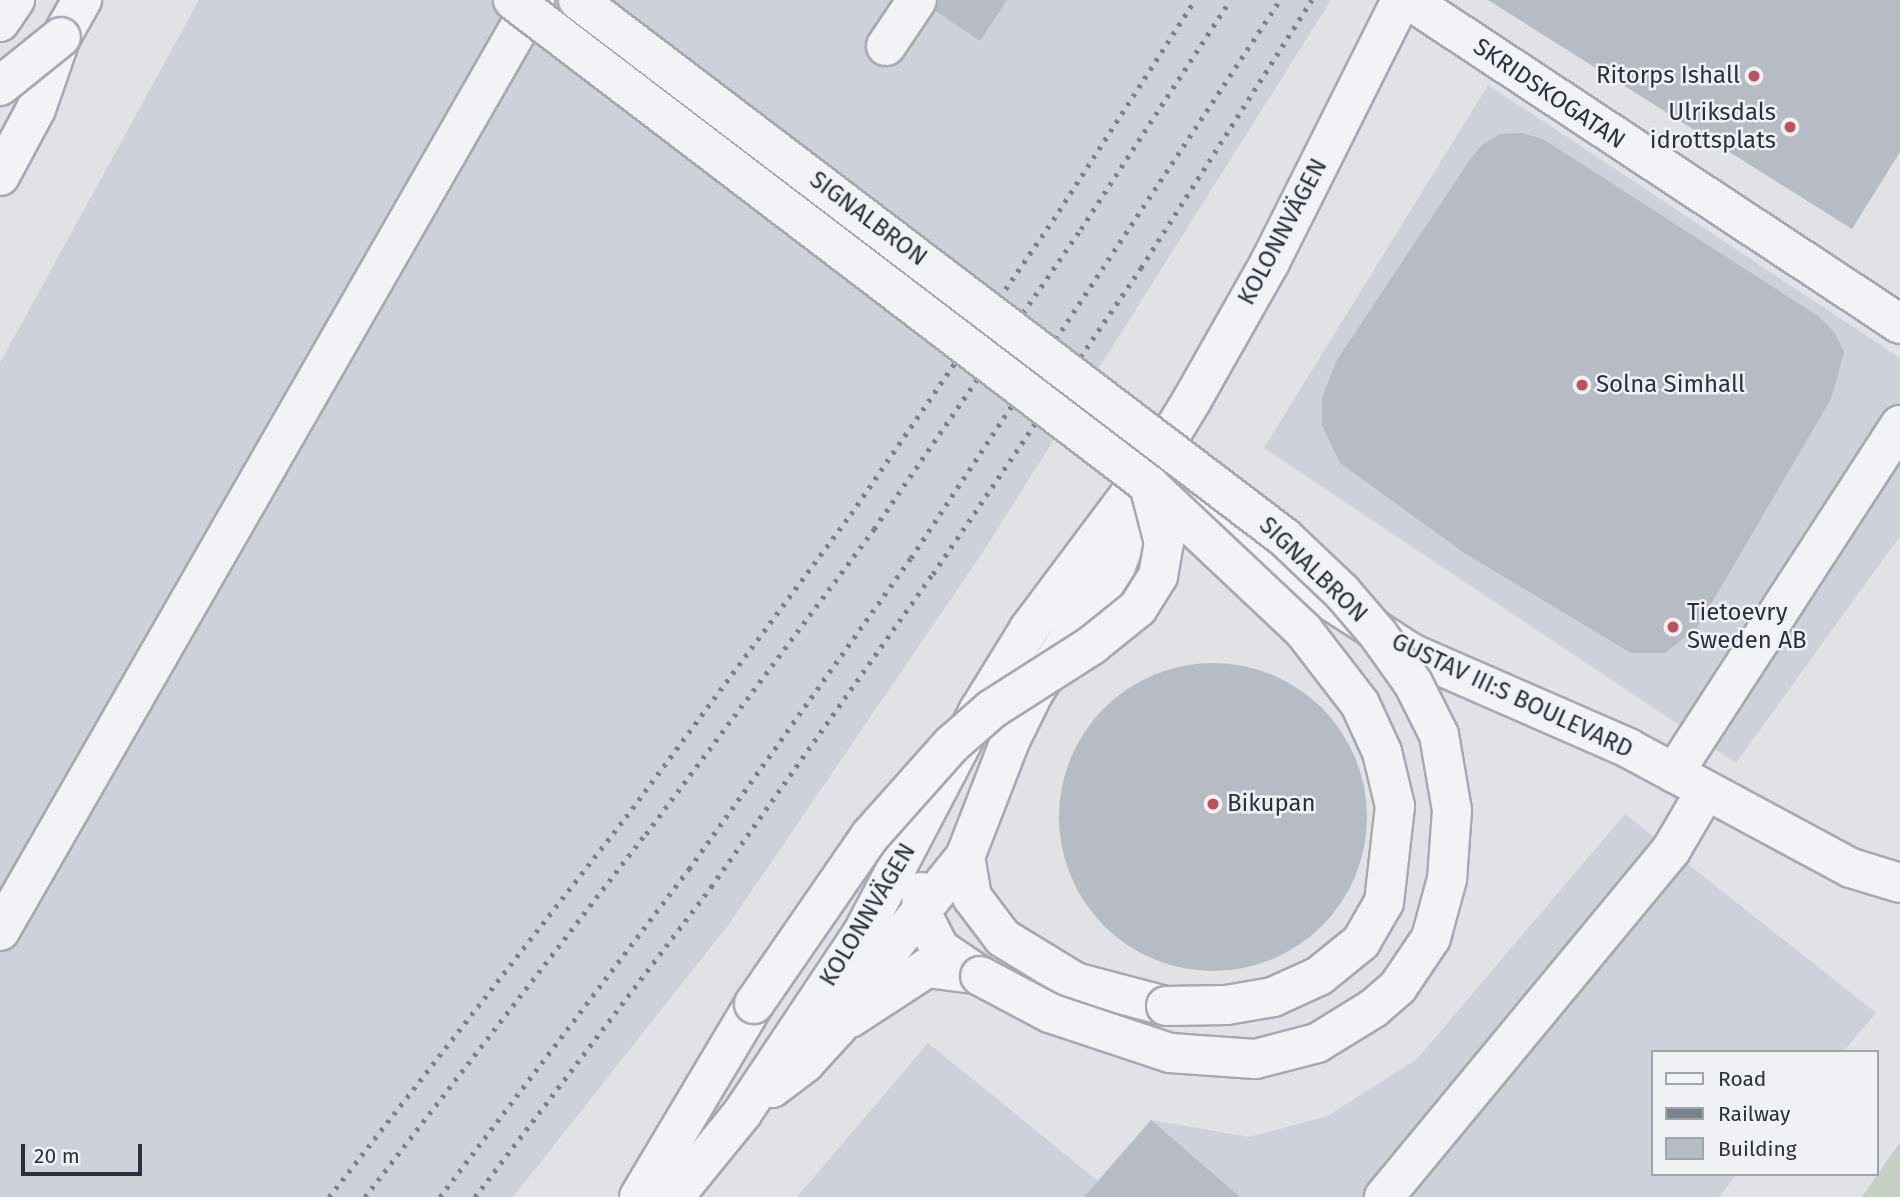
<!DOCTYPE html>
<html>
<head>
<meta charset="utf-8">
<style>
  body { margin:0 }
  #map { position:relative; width:1900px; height:1197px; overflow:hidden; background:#e0e2e7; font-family:"Fira Sans",sans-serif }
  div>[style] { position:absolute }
  .built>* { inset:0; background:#ced1d9 }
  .green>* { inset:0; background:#c4d0c1 }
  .building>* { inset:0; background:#b7bbc3 }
  .round { border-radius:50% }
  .roads { filter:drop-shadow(2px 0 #a6a9b1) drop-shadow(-2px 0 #a6a9b1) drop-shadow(0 2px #a6a9b1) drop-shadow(0 -2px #a6a9b1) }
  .minor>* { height:38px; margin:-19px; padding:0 19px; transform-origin:19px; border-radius:19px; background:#f2f3f6 }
  .rail>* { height:5px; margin-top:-2.5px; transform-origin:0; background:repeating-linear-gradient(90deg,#7a818f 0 3.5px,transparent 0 10.5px) }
  .bridges { filter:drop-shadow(2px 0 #a6a9b1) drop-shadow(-2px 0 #a6a9b1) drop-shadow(0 2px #a6a9b1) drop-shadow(0 -2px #a6a9b1) }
  .minor-bridge>* { height:38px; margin:-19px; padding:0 19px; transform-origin:19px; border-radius:19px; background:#f2f3f6 }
  .dots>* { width:19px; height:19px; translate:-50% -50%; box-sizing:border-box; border:4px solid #eff1f5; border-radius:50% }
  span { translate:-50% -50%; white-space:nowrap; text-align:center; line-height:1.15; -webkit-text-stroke:5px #eff1f5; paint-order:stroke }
  .poi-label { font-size:24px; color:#2a303d }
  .right { translate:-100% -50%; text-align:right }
  .left { translate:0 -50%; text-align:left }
  .street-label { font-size:24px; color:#2a303d }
  .legend { position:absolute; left:1651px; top:1050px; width:228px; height:126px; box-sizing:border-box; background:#eff1f5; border:2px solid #a0a4ab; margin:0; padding:9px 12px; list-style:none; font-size:21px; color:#2a303d }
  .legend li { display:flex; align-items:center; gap:14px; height:35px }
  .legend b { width:35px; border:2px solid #a0a4ab }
  .scale { position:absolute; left:21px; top:1144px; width:121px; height:32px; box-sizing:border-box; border:4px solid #2a303d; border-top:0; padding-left:9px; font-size:21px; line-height:24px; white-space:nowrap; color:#2a303d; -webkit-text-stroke:5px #eff1f5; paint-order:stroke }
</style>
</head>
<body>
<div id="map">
  <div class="built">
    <i style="clip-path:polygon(199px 0,1331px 0,983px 552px,729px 924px,513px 1197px,0 1197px,0 363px)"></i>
    <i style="clip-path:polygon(1488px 85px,1900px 358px,1900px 536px,1736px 763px,1264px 448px)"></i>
    <i style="clip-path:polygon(1625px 814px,1876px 1013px,1843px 1052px,1653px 1052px,1653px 1174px,1737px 1174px,1719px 1197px,797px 1197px,928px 1043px,1098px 1181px,1151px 1120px,1249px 1137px,1328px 1116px,1417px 1059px)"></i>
  </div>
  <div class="green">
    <i style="clip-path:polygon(1900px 1142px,1900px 1197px,1862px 1197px)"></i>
  </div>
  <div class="building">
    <i style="clip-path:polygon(939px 0,1007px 0,980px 41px,936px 11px)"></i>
    <i style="clip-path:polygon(1488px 0,1900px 0,1900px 152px,1852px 229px)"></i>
    <i style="clip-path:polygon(1521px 133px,1543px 139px,1818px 316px,1835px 333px,1844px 352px,1831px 399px,1697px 628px,1665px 653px,1631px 653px,1466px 554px,1340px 463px,1322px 425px,1322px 397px,1337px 360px,1469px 161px,1482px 145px,1500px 134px)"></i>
    <i class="round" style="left:1059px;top:663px;width:308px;height:308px"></i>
    <i style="clip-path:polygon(1151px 1120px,1240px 1197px,1084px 1197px)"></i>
  </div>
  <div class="roads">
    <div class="minor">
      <i style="left:1409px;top:0;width:588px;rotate:33.42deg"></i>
      <i style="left:0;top:22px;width:27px;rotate:-56deg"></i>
      <i style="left:886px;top:46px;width:55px;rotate:-56deg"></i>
      <i style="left:0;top:176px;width:76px;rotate:-61.8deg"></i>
      <i style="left:36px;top:109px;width:76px;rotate:-70.9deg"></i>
      <i style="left:61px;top:37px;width:43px;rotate:-60.4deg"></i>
      <i style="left:1172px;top:473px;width:171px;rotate:40deg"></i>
      <i style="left:1303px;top:583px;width:129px;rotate:32.9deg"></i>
      <i style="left:1411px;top:653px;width:237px;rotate:23.6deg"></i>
      <i style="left:1628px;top:748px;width:253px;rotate:28.3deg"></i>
      <i style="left:1851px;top:868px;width:51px;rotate:17deg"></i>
      <i style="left:1674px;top:773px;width:415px;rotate:-57deg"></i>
      <i style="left:965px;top:857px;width:41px;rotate:80.1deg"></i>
      <i style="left:972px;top:897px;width:51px;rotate:52.9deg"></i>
      <i style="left:1003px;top:938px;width:84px;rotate:31.4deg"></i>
      <i style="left:1075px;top:982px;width:94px;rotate:14.8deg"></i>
      <i style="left:921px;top:892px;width:22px;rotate:87deg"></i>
      <i style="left:922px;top:914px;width:39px;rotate:63deg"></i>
      <i style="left:940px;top:949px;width:48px;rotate:34deg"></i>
      <i style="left:0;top:931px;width:1074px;rotate:-60.12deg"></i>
      <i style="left:850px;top:1018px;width:92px;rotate:-33deg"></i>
      <i style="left:927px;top:968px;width:47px;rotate:7.3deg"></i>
      <i style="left:772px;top:1088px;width:41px;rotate:-37.1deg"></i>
      <i style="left:805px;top:1063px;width:47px;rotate:-47.6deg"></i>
      <i style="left:837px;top:1028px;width:65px;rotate:-58.3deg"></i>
      <i style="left:871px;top:973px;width:149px;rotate:-51deg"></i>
      <i style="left:965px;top:857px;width:124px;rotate:-68.8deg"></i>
      <i style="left:1010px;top:741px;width:55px;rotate:-63.9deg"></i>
      <i style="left:1034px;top:692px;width:150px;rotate:-56.9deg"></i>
      <i style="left:1116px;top:566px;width:71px;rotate:-69.3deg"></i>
      <i style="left:639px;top:1197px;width:225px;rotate:-59.2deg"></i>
      <i style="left:674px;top:1197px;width:109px;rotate:-50.9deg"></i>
      <i style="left:743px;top:1112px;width:216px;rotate:-56.3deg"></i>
      <i style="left:863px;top:932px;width:250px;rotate:-62.4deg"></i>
      <i style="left:979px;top:710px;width:95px;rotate:-58.3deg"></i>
      <i style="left:1029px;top:629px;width:212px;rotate:-53.2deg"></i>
      <i style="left:1156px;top:459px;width:69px;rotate:-58.6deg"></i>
      <i style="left:1192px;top:400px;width:159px;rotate:-60.5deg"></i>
      <i style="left:1270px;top:262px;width:293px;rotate:-63.4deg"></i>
      <i style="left:1384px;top:1197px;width:450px;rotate:-50.4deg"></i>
      <i style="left:1671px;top:850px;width:67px;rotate:-59.6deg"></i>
    </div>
  </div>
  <div class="rail">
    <i style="left:329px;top:1197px;width:482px;rotate:-52deg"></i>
    <i style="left:626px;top:817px;width:377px;rotate:-53.4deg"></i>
    <i style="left:851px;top:514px;width:368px;rotate:-55.5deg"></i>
    <i style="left:1059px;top:211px;width:251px;rotate:-57.2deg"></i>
    <i style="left:365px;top:1197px;width:459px;rotate:-52.3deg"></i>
    <i style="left:646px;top:834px;width:381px;rotate:-53.2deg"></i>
    <i style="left:874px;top:529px;width:364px;rotate:-55.4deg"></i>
    <i style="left:1081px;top:229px;width:273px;rotate:-56.9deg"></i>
    <i style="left:440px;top:1197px;width:412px;rotate:-52.8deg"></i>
    <i style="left:689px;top:869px;width:382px;rotate:-54.5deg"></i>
    <i style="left:911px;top:558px;width:669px;rotate:-56.52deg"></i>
    <i style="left:475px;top:1197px;width:390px;rotate:-52.7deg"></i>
    <i style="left:711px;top:887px;width:384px;rotate:-54.7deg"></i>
    <i style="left:933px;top:574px;width:370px;rotate:-55.8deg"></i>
    <i style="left:1141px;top:268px;width:318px;rotate:-57.5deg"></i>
  </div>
  <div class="bridges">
    <div class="minor-bridge">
      <i style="left:513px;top:0;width:800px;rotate:37.33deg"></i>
      <i style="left:1149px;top:485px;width:212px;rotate:43.3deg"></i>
      <i style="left:1303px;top:630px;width:93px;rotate:52.4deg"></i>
      <i style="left:1360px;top:704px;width:53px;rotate:65.4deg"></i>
      <i style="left:1382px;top:752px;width:56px;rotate:76.5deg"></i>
      <i style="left:1395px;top:806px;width:97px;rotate:96.5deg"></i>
      <i style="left:1384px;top:902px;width:46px;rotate:119.9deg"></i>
      <i style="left:1361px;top:942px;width:54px;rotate:141deg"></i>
      <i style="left:1319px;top:976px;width:51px;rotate:155.5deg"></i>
      <i style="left:1273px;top:997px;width:47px;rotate:170.1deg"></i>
      <i style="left:1227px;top:1005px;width:61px;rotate:179.1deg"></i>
      <i style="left:578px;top:0;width:887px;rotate:37.26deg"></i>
      <i style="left:1284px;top:537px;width:80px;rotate:43.5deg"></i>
      <i style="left:1342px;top:592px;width:55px;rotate:49.4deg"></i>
      <i style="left:1378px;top:634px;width:60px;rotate:54.5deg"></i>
      <i style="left:1413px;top:683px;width:58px;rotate:63.4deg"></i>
      <i style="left:1439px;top:735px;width:76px;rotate:80.2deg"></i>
      <i style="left:1452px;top:810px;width:69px;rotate:94.1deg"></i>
      <i style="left:1447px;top:879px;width:61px;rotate:105.2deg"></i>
      <i style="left:1431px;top:938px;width:59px;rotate:124deg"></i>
      <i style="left:1398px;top:987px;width:32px;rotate:139deg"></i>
      <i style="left:1374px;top:1008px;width:67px;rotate:148.4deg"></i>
      <i style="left:1317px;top:1043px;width:64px;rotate:165.5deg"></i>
      <i style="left:1255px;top:1059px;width:85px;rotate:-176deg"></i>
      <i style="left:1170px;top:1053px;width:126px;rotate:-161.6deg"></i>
      <i style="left:1050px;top:1013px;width:79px;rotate:-152.1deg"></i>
      <i style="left:0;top:86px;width:78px;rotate:-38.8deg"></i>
      <i style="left:754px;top:1004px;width:203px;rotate:-55.4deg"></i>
      <i style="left:869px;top:837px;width:125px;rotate:-48.3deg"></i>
      <i style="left:952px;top:744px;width:53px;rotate:-41.2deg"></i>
      <i style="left:992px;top:709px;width:119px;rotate:-32.6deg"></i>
      <i style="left:1092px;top:645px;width:59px;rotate:-38.8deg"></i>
      <i style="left:1138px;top:608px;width:38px;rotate:-58deg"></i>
      <i style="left:1158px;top:576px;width:34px;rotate:-80deg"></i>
      <i style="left:1164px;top:543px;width:60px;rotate:-104.5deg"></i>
    </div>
  </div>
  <div class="dots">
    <i style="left:1754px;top:76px;background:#c1505b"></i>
    <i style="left:1790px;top:127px;background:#c1505b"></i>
    <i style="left:1582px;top:385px;background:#c1505b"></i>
    <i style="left:1673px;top:627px;background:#c1505b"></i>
    <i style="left:1213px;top:804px;background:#c1505b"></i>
  </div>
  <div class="poi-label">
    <span class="right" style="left:1740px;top:76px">Ritorps Ishall</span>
    <span class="right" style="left:1776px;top:127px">Ulriksdals<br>idrottsplats</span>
    <span class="left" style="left:1596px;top:385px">Solna Simhall</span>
    <span class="left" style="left:1687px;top:627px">Tietoevry<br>Sweden AB</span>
    <span class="left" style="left:1227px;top:804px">Bikupan</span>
  </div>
  <div class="street-label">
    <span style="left:1549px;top:94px;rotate:34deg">SKRIDSKOGATAN</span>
    <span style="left:868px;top:219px;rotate:37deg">SIGNALBRON</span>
    <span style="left:1283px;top:232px;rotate:-62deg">KOLONNVÄGEN</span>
    <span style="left:1313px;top:570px;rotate:44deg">SIGNALBRON</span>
    <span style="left:1512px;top:696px;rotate:25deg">GUSTAV III:S BOULEVARD</span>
    <span style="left:868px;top:915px;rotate:-59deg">KOLONNVÄGEN</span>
  </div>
  <ul class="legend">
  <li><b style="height:9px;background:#f2f3f6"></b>Road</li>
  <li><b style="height:9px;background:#7a818f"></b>Railway</li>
  <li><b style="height:19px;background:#b7bbc3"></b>Building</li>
  </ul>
  <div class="scale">20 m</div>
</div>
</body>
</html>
